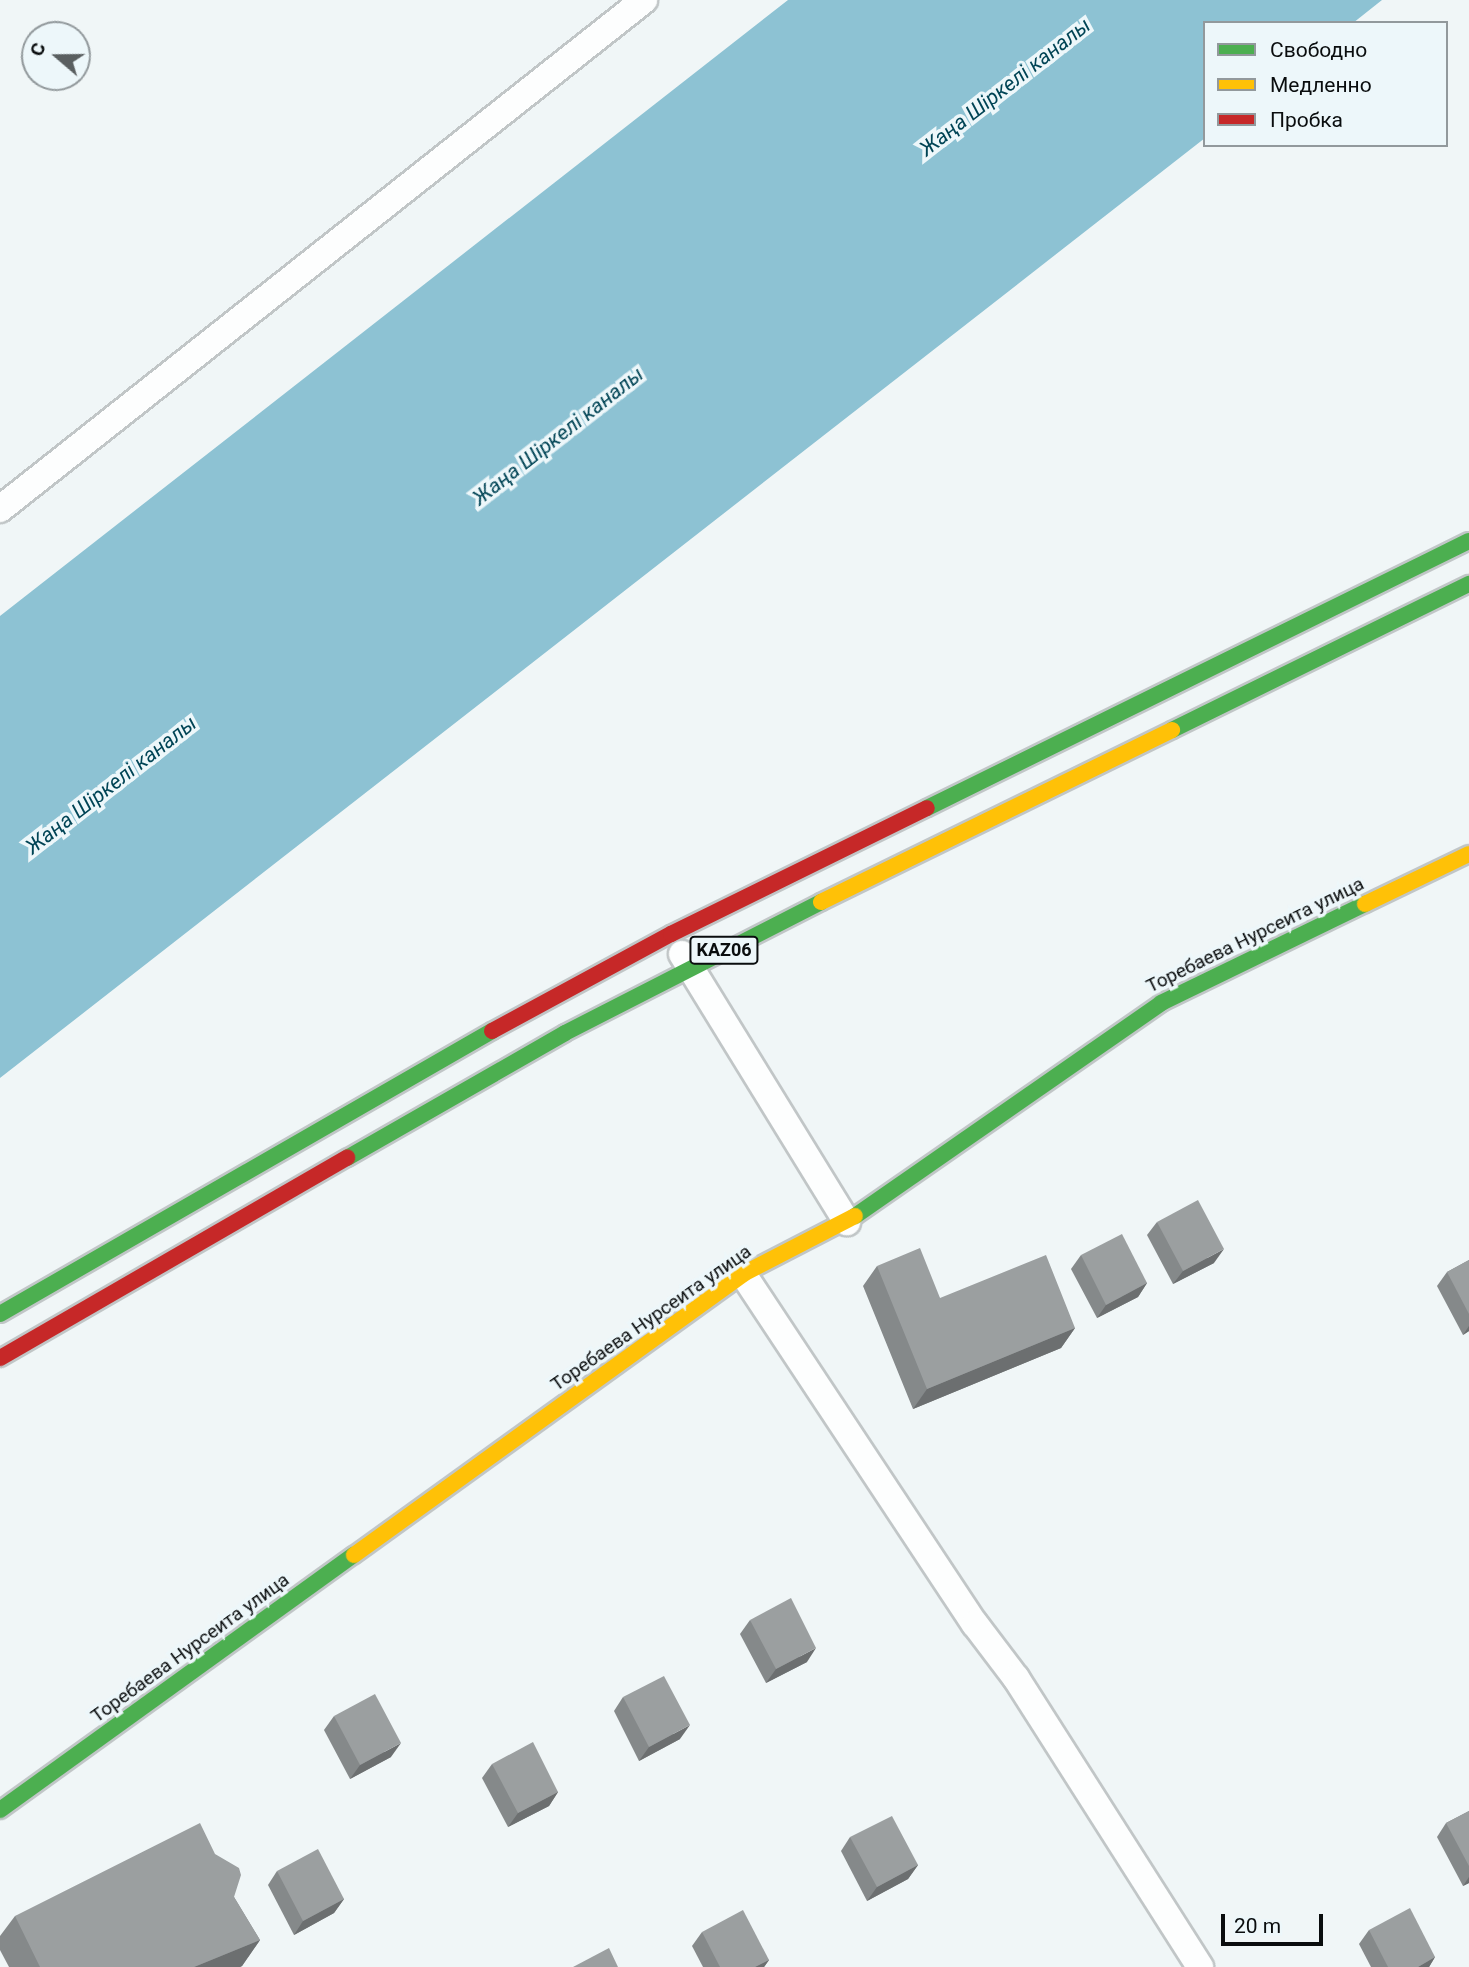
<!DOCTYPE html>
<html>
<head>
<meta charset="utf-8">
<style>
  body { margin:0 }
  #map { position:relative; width:1469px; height:1967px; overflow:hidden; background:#f0f6f7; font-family:Roboto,sans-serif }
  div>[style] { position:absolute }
  .water>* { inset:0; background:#8dc2d3 }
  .roads { filter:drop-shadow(2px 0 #c1c6c7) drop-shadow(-2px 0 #c1c6c7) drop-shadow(0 2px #c1c6c7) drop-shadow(0 -2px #c1c6c7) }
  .street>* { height:26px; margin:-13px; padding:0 13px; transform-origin:13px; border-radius:13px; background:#fdfefe }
  .fast>* { height:16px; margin:-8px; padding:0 8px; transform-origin:8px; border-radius:8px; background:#4caf50 }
  .slow>* { height:16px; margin:-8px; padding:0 8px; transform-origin:8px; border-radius:8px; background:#ffc107 }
  .jam>* { height:16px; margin:-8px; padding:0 8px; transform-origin:8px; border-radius:8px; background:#c62828 }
  .wall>* { inset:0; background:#85898a }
  .shaded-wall>* { inset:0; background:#6c6f70 }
  .building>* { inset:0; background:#9b9fa0 }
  span { translate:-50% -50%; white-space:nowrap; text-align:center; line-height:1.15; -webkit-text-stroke:7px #edf7fa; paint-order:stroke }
  .shield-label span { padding:2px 5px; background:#edf7fa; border:2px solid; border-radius:5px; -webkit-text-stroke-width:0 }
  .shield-label { font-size:18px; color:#0a0d0e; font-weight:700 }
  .street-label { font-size:19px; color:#0a0d0e }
  .water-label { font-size:21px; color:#045; font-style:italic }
  .legend { position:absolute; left:1203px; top:21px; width:245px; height:126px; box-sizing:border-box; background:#edf7fa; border:2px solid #92999c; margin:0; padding:9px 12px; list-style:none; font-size:21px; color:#0a0d0e }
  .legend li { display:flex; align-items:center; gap:14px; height:35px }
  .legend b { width:35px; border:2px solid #92999c }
  .north { position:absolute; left:21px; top:21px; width:70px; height:70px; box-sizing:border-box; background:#edf7fa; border:2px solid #92999c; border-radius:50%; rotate:290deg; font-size:19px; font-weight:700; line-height:28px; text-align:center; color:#0a0d0e }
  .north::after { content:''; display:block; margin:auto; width:24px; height:32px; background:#5a5f60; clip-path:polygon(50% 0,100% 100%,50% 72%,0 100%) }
  .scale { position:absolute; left:1221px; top:1914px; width:102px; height:32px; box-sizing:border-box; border:4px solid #0a0d0e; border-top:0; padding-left:9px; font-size:21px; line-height:24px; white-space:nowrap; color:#0a0d0e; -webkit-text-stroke:5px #edf7fa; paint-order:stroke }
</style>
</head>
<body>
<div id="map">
  <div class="water">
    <i style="clip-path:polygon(788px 0,1382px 0,1353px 23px,1205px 23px,1205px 138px,0 1078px,0 616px)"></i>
  </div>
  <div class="roads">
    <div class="street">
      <i style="left:0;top:509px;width:821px;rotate:-38.32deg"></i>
      <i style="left:682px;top:954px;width:315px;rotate:58.4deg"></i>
      <i style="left:743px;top:1274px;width:420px;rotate:56.5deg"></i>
      <i style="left:975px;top:1624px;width:68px;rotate:52.8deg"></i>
      <i style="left:1016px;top:1678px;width:343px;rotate:57.5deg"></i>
    </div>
    <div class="fast">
      <i style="left:1172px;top:730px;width:331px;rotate:-26.2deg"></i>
      <i style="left:927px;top:808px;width:604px;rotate:-26.23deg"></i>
      <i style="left:347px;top:1158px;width:251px;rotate:-29.8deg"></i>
      <i style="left:565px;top:1033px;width:288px;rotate:-27.1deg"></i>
      <i style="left:855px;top:1216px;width:373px;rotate:-34.8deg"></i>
      <i style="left:1161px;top:1003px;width:227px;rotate:-25.9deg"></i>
      <i style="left:0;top:1314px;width:568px;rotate:-29.91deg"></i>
      <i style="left:0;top:1810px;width:436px;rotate:-35.8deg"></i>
    </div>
    <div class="slow">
      <i style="left:821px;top:902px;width:391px;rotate:-26.1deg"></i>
      <i style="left:1365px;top:904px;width:115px;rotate:-25.7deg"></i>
      <i style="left:354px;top:1555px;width:480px;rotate:-35.8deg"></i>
      <i style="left:743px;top:1274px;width:126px;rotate:-27.4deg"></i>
    </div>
    <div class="jam">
      <i style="left:492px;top:1031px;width:204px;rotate:-28.5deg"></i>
      <i style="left:671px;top:934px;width:285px;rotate:-26.2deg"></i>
      <i style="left:0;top:1358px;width:401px;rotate:-30deg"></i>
    </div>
  </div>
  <div class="wall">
    <i style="clip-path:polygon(1157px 1222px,1214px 1263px,1173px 1284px,1147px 1235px)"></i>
    <i style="clip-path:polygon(1081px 1255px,1147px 1283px,1138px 1297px,1097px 1318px,1071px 1269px)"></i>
    <i style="clip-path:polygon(1469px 1260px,1469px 1331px,1463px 1335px,1437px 1286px,1447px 1272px)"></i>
    <i style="clip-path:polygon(877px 1266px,940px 1298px,1075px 1328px,1061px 1348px,913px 1409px,863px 1286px)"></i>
    <i style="clip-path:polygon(750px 1620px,807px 1662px,766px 1683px,740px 1634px)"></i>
    <i style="clip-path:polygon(623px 1697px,680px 1739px,639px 1761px,614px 1711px)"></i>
    <i style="clip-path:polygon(334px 1716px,391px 1757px,350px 1779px,324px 1730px)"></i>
    <i style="clip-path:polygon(492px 1764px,558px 1792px,549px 1806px,508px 1827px,482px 1778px)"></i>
    <i style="clip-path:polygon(1469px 1811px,1469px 1883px,1463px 1886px,1437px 1837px,1446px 1823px)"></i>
    <i style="clip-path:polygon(850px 1837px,918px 1865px,908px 1879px,867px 1901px,841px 1851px)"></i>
    <i style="clip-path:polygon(277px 1871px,344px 1899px,334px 1913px,294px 1935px,268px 1885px)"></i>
    <i style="clip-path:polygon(234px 1897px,260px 1940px,242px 1966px,240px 1967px,9px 1967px,0 1950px,0 1936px,15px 1916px)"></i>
    <i style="clip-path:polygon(1369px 1930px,1435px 1957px,1429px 1967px,1371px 1967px,1359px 1944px)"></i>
    <i style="clip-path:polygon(702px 1932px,769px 1960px,764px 1967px,703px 1967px,692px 1946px)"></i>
  </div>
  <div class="shaded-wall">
    <i style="clip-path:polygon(1224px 1249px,1214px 1263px,1173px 1284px,1183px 1271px)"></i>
    <i style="clip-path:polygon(1147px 1283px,1138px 1297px,1097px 1318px,1106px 1305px)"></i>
    <i style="clip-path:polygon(1469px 1326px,1469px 1331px,1463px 1335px)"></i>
    <i style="clip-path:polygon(1075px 1328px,1061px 1348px,913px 1409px,927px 1389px)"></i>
    <i style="clip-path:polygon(816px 1648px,807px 1662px,766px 1683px,776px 1669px)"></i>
    <i style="clip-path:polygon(690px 1725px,680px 1739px,639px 1761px,649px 1747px)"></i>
    <i style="clip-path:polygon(401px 1743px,391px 1757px,350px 1779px,360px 1765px)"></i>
    <i style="clip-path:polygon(558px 1792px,549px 1806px,508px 1827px,518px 1813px)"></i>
    <i style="clip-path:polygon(918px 1865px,908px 1879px,867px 1901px,877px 1887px)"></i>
    <i style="clip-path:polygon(1469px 1877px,1469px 1883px,1463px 1886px)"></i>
    <i style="clip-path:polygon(344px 1899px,334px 1913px,294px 1935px,303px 1921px)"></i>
    <i style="clip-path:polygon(260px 1940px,242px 1966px,240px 1967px,194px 1967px)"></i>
    <i style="clip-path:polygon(1435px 1957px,1429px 1967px,1418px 1967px)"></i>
    <i style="clip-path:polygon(769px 1960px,764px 1967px,755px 1967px)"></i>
  </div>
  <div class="building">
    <i style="clip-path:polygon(1198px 1200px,1224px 1249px,1183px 1271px,1157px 1222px)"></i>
    <i style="clip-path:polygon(1122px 1234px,1147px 1283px,1106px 1305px,1081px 1255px)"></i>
    <i style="clip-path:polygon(920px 1248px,940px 1298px,1046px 1255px,1075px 1328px,927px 1389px,877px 1266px)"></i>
    <i style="clip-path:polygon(1469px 1260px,1469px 1314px,1447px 1272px)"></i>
    <i style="clip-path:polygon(791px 1598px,816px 1648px,776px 1669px,750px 1620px)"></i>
    <i style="clip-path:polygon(664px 1676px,690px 1725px,649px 1747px,623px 1697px)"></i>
    <i style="clip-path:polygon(375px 1694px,401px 1743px,360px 1765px,334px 1716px)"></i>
    <i style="clip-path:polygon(533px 1742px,558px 1792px,518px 1813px,492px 1764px)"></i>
    <i style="clip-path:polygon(1469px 1811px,1469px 1866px,1446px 1823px)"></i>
    <i style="clip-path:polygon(892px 1816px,918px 1865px,877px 1887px,850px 1837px)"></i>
    <i style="clip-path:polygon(200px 1823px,215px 1854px,239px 1868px,241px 1875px,234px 1897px,260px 1940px,194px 1967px,40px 1967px,15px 1916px)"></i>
    <i style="clip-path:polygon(318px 1849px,344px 1899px,303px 1921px,277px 1871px)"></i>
    <i style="clip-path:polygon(1410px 1908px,1435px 1957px,1418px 1967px,1388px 1967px,1369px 1930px)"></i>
    <i style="clip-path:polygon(743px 1910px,769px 1960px,755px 1967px,720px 1967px,702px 1932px)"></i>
    <i style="clip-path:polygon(609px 1948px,618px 1967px,573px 1967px)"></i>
  </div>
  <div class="shield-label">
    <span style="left:724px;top:950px">KАZ06</span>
  </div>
  <div class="street-label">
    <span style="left:1255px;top:935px;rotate:-26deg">Торебаева Нурсеита улица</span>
    <span style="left:651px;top:1318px;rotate:-35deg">Торебаева Нурсеита улица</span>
    <span style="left:190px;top:1648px;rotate:-36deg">Торебаева Нурсеита улица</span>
  </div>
  <div class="water-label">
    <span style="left:1005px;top:87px;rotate:-38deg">Жаңа Шіркелі каналы</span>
    <span style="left:558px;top:436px;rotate:-38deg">Жаңа Шіркелі каналы</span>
    <span style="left:111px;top:785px;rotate:-38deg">Жаңа Шіркелі каналы</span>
  </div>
  <ul class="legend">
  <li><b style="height:9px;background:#4caf50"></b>Свободно</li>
  <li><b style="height:9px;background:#ffc107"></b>Медленно</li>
  <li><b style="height:9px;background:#c62828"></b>Пробка</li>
  </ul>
  <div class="north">С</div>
  <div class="scale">20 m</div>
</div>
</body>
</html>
